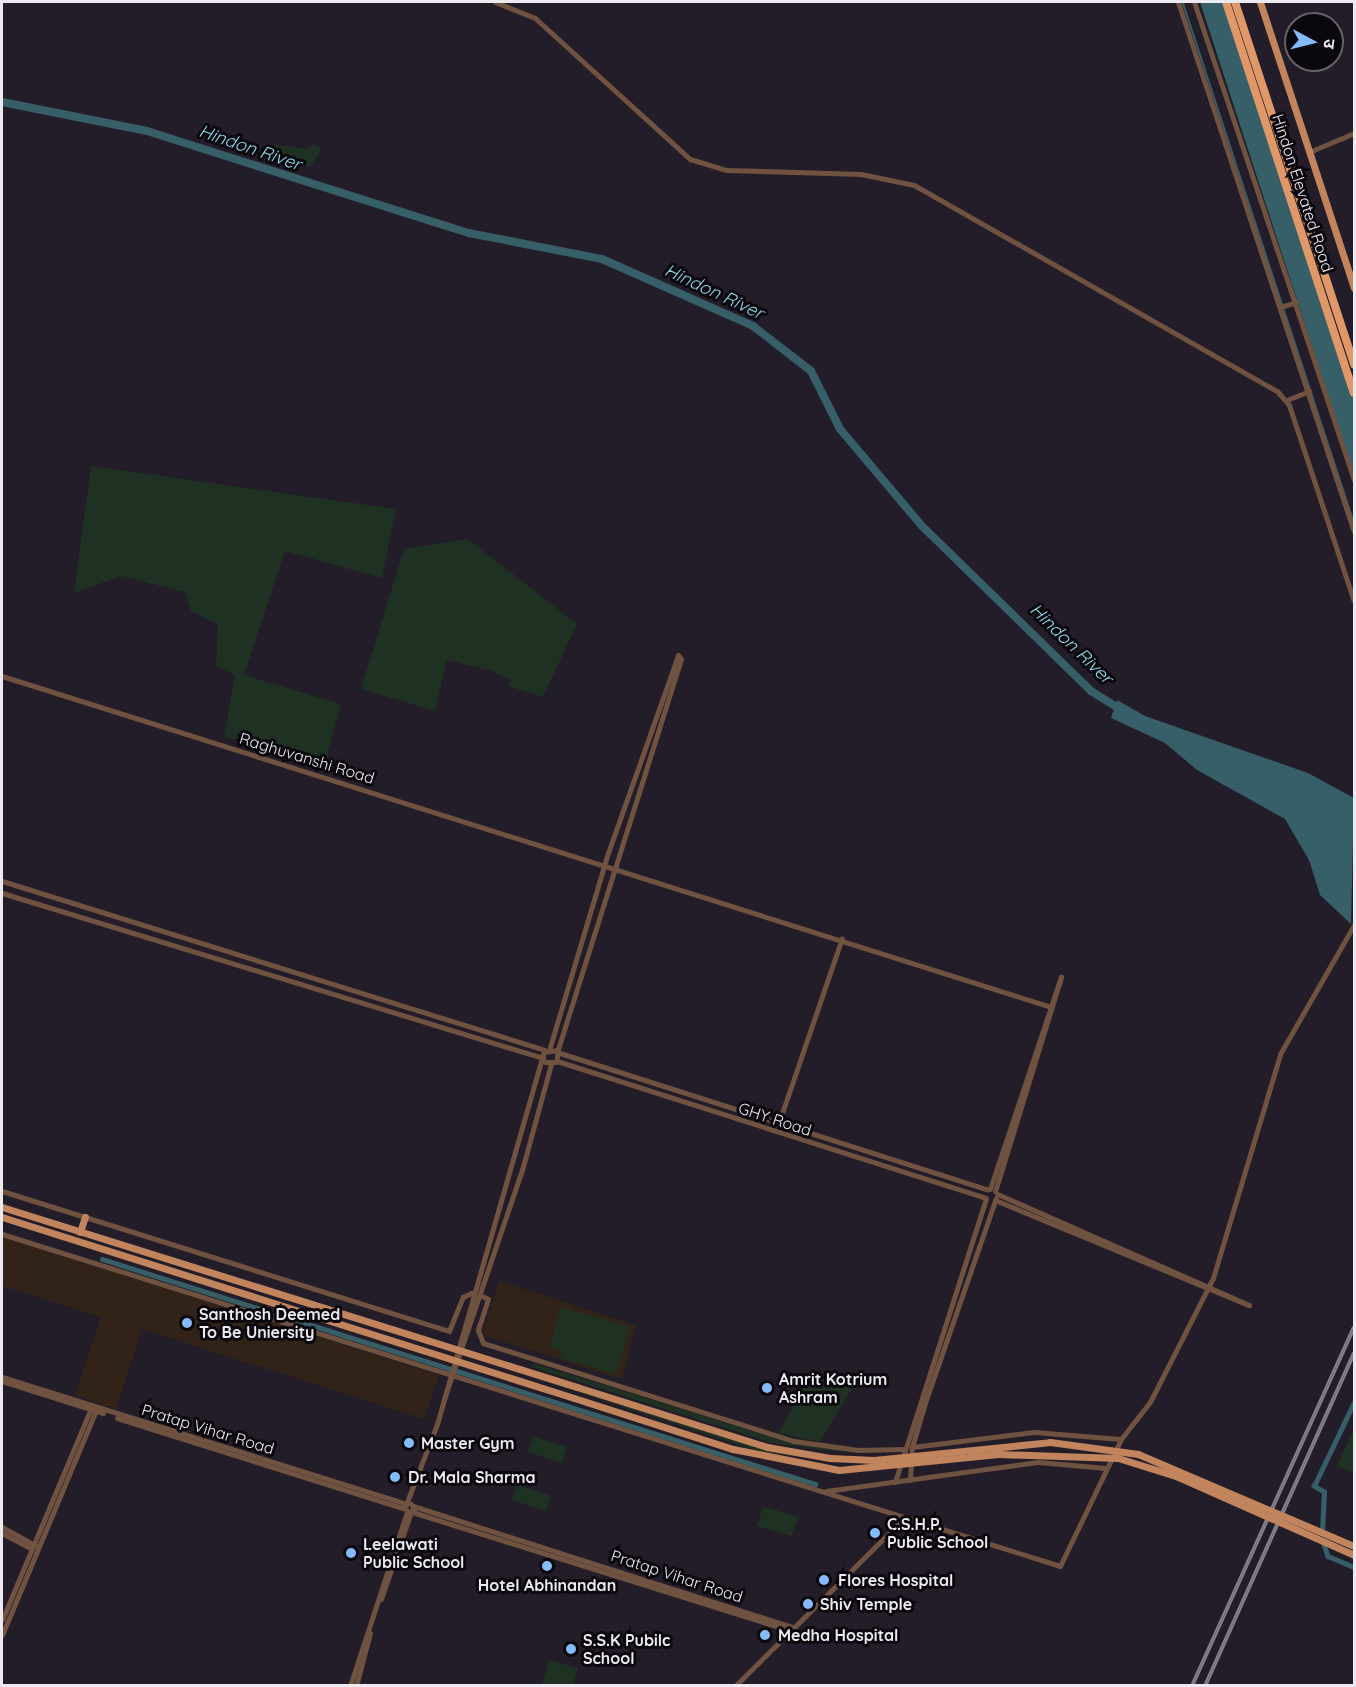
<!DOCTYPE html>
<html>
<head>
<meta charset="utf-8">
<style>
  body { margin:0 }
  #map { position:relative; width:1356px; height:1687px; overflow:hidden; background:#221d28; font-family:Quicksand,"Noto Sans Devanagari",sans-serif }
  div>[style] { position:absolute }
  .education>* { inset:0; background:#322318 }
  .green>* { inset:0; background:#1e3122 }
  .water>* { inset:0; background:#365f68 }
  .stream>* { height:1.5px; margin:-0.75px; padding:0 0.75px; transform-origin:0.75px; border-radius:0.75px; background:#365f68 }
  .canal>* { height:4.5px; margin:-2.25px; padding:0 2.25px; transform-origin:2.25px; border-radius:2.25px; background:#365f68 }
  .river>* { height:8px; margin:-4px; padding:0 4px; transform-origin:4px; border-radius:4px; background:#365f68 }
  .minor>* { height:5px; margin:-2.5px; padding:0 2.5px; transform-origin:2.5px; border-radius:2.5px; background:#705240 }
  .major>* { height:7px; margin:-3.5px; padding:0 3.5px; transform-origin:3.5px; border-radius:3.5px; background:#c1845d }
  .highway>* { height:8px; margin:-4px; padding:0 4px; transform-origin:4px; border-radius:4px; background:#e19868 }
  .rail>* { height:4px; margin-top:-2px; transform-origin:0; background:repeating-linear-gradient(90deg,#0b080d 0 4.5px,#85808a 0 9px); box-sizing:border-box; border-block:2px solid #85808a }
  .major-bridge>* { height:7px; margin:-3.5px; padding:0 3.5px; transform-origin:3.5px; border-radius:3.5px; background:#c1845d }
  .dots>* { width:16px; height:16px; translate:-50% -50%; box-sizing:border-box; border:3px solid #0b080d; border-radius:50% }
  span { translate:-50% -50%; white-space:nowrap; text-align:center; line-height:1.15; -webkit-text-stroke:6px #0b080d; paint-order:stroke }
  .street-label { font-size:16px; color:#ede9f1 }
  .poi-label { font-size:16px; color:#ede9f1; font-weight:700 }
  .left { translate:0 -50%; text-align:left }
  .water-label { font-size:18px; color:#8cd7e8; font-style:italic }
  .frame { position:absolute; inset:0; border:3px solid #ede9f1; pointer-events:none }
  .north { position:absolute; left:1284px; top:12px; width:60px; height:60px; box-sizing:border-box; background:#0b080d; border:2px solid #656268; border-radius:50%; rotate:97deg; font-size:16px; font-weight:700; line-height:24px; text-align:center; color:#ede9f1 }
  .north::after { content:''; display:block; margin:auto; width:21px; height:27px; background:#86bbfb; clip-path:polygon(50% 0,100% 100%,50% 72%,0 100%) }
</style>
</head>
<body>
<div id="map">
  <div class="education">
    <i style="clip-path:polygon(2px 1237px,439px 1375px,424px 1419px,142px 1329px,116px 1409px,75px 1395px,101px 1317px,2px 1286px)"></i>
    <i style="clip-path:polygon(499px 1281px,636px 1325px,622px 1379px,482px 1335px)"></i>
  </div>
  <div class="green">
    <i style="clip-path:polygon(269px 144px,307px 149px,314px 144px,322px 149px,310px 167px,269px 159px)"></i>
    <i style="clip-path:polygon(91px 466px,396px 509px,382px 578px,285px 551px,244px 675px,341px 704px,324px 769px,224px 736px,235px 675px,216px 666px,218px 625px,191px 611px,185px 592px,122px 576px,74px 593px)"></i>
    <i style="clip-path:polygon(468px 539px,577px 624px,543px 697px,508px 686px,511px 680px,491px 671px,447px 660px,435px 711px,361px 689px,404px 549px)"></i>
    <i style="clip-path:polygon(561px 1307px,630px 1327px,616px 1374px,560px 1358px,561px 1351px,549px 1347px)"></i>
    <i style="clip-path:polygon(533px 1363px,768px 1436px,856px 1454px,772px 1443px,532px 1367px)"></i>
    <i style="clip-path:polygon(510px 1370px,758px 1448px,860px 1465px,757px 1451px)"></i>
    <i style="clip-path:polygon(811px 1370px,852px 1388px,820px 1442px,779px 1433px)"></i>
    <i style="clip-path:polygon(1354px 1428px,1354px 1473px,1337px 1466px)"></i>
    <i style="clip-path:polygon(533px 1436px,567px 1447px,562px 1463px,528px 1452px)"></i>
    <i style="clip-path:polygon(517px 1484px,551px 1496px,546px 1511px,512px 1500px)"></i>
    <i style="clip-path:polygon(763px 1506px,798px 1517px,792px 1536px,757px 1526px)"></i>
    <i style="clip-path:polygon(549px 1660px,578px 1668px,573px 1685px,542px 1685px)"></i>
  </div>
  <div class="water">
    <i style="clip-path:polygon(1200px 2px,1225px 2px,1354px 388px,1354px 475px)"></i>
    <i style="clip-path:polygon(1117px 700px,1145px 716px,1308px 773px,1354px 798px,1351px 924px,1320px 895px,1309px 860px,1285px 819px,1197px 770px,1165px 743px,1111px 718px)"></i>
  </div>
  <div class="stream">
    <i style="left:1183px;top:2px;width:547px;rotate:71.8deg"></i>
  </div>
  <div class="canal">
    <i style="left:102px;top:1259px;width:748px;rotate:17.51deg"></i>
    <i style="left:1322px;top:1532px;width:40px;rotate:-87.1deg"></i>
    <i style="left:1324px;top:1492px;width:12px;rotate:-149deg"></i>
    <i style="left:1314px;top:1486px;width:93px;rotate:-64.5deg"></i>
    <i style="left:1323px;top:1541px;width:16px;rotate:72deg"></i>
    <i style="left:1328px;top:1556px;width:28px;rotate:23deg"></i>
  </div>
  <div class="river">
    <i style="left:2px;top:102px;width:148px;rotate:11.3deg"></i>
    <i style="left:147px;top:131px;width:338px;rotate:17.6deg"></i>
    <i style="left:469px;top:233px;width:136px;rotate:11.1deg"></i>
    <i style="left:602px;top:259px;width:165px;rotate:23.9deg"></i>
    <i style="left:753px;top:326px;width:73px;rotate:37.8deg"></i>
    <i style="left:811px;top:371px;width:65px;rotate:63.4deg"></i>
    <i style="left:840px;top:429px;width:127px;rotate:49.8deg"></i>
    <i style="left:922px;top:526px;width:236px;rotate:44.3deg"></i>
    <i style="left:1091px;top:691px;width:39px;rotate:32deg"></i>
  </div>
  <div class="minor">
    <i style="left:495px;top:2px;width:43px;rotate:21.8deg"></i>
    <i style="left:535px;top:18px;width:210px;rotate:42.3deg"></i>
    <i style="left:690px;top:159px;width:38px;rotate:17deg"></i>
    <i style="left:726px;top:170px;width:135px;rotate:1.7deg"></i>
    <i style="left:861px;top:174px;width:54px;rotate:11.7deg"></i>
    <i style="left:914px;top:185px;width:417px;rotate:29.6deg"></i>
    <i style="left:1277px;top:391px;width:18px;rotate:49deg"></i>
    <i style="left:1289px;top:405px;width:206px;rotate:71.7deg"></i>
    <i style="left:1178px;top:2px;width:558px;rotate:71.63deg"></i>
    <i style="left:1194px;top:2px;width:504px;rotate:71.49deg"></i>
    <i style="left:1309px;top:152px;width:49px;rotate:-22.9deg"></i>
    <i style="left:1280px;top:307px;width:17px;rotate:-17deg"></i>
    <i style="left:1287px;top:400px;width:24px;rotate:-22deg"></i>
    <i style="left:2px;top:676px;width:1097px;rotate:17.51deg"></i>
    <i style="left:2px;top:881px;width:569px;rotate:17.29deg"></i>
    <i style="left:2px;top:893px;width:566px;rotate:16.96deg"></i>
    <i style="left:550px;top:1047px;width:202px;rotate:-73.4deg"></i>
    <i style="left:608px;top:853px;width:210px;rotate:-70.5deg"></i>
    <i style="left:678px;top:655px;width:5px;rotate:53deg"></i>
    <i style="left:681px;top:659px;width:410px;rotate:107.5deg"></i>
    <i style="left:560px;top:1053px;width:449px;rotate:17.7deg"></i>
    <i style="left:557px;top:1061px;width:450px;rotate:17.7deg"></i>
    <i style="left:779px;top:1122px;width:194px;rotate:-71.1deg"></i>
    <i style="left:990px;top:1189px;width:224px;rotate:-71.5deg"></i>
    <i style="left:1061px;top:977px;width:224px;rotate:107.1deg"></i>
    <i style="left:2px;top:1191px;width:468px;rotate:17.4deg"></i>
    <i style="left:449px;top:1331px;width:37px;rotate:-68deg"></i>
    <i style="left:463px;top:1297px;width:9px;rotate:-27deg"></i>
    <i style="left:995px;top:1200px;width:275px;rotate:22.5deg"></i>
    <i style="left:1249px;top:1305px;width:275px;rotate:-156.2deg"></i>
    <i style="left:2px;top:1234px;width:1109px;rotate:17.42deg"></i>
    <i style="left:1060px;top:1566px;width:141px;rotate:-64.3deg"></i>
    <i style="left:1121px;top:1439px;width:47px;rotate:-51.9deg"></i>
    <i style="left:1150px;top:1402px;width:139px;rotate:-63.1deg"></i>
    <i style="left:1213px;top:1278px;width:234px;rotate:-73.3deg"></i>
    <i style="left:1280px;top:1054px;width:149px;rotate:-60.2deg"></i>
    <i style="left:480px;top:1295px;width:9px;rotate:27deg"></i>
    <i style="left:488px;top:1299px;width:33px;rotate:108deg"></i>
    <i style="left:478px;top:1330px;width:14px;rotate:69deg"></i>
    <i style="left:483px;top:1343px;width:326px;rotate:17.5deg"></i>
    <i style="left:794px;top:1441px;width:65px;rotate:8deg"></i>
    <i style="left:858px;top:1450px;width:45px;rotate:-1.3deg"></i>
    <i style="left:2px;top:1377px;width:424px;rotate:17.4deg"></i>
    <i style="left:2px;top:1381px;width:106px;rotate:17.6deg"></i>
    <i style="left:444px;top:1399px;width:242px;rotate:-71.2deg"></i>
    <i style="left:522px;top:1170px;width:110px;rotate:-74.7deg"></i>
    <i style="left:117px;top:1418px;width:302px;rotate:17.5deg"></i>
    <i style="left:912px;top:1447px;width:123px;rotate:-7deg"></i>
    <i style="left:1034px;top:1432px;width:87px;rotate:4.6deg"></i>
    <i style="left:910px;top:1480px;width:33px;rotate:-87deg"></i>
    <i style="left:912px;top:1447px;width:46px;rotate:-73.5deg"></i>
    <i style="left:925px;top:1403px;width:217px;rotate:-70.9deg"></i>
    <i style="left:895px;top:1482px;width:297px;rotate:-72.2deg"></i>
    <i style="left:826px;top:1491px;width:214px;rotate:-7.8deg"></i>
    <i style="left:1038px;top:1462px;width:68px;rotate:5deg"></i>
    <i style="left:411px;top:1504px;width:6px;rotate:59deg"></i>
    <i style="left:414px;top:1509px;width:7px;rotate:146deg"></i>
    <i style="left:408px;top:1513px;width:7px;rotate:-117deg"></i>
    <i style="left:405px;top:1507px;width:89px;rotate:-68.9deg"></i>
    <i style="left:437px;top:1424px;width:387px;rotate:-74deg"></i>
    <i style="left:544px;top:1052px;width:14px;rotate:-8deg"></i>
    <i style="left:558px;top:1050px;width:12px;rotate:99deg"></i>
    <i style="left:556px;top:1062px;width:11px;rotate:180deg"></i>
    <i style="left:413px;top:1506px;width:401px;rotate:17.7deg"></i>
    <i style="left:412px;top:1512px;width:397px;rotate:17.4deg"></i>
    <i style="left:2px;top:1527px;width:38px;rotate:29deg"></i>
    <i style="left:2px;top:1533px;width:34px;rotate:28deg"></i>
    <i style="left:381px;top:1599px;width:92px;rotate:-71deg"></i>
    <i style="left:2px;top:1620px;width:230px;rotate:-67.2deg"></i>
    <i style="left:2px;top:1635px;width:244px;rotate:-67.3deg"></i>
    <i style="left:350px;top:1686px;width:183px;rotate:-71.9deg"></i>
    <i style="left:356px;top:1686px;width:55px;rotate:-75.2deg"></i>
    <i style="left:735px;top:1686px;width:240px;rotate:-44.8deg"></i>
  </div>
  <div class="major">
    <i style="left:1260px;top:2px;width:301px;rotate:71.8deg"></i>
    <i style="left:2px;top:1207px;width:603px;rotate:17.38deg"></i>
    <i style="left:2px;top:1217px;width:600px;rotate:17.56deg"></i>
    <i style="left:80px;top:1232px;width:16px;rotate:-72deg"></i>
  </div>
  <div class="highway">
    <i style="left:1226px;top:2px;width:411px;rotate:71.9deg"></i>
    <i style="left:1235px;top:2px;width:382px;rotate:71.8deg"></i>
  </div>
  <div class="rail">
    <i style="left:1192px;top:1686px;width:394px;rotate:-65.7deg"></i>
    <i style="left:1205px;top:1686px;width:365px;rotate:-65.9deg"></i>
  </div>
  <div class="major-bridge">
    <i style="left:577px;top:1387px;width:199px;rotate:17.5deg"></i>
    <i style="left:767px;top:1447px;width:64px;rotate:9.9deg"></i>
    <i style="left:830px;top:1458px;width:44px;rotate:2.6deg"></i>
    <i style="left:874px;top:1460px;width:177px;rotate:-5.8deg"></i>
    <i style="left:1050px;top:1442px;width:89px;rotate:7.8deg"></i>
    <i style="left:1138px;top:1454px;width:235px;rotate:23.1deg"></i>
    <i style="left:574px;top:1398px;width:167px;rotate:17.8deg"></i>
    <i style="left:733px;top:1449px;width:108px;rotate:11.2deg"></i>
    <i style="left:839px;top:1470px;width:160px;rotate:-5.7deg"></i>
    <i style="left:998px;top:1454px;width:120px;rotate:1.9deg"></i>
    <i style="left:1118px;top:1458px;width:61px;rotate:17.2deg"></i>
    <i style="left:1176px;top:1476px;width:195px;rotate:23.9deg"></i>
  </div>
  <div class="dots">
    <i style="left:187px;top:1323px;background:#86bbfb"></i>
    <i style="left:767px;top:1388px;background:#86bbfb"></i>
    <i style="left:409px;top:1443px;background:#86bbfb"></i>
    <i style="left:395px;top:1477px;background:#86bbfb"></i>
    <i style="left:875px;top:1533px;background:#86bbfb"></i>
    <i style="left:351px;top:1553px;background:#86bbfb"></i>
    <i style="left:547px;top:1566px;background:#86bbfb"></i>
    <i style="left:824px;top:1580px;background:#86bbfb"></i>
    <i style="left:808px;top:1604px;background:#86bbfb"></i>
    <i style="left:765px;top:1635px;background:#86bbfb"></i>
    <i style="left:571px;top:1649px;background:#86bbfb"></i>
  </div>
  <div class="street-label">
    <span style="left:1303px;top:193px;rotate:72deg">Hindon Elevated Road</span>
    <span style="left:307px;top:758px;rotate:17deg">Raghuvanshi Road</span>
    <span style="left:775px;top:1119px;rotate:18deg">GHY Road</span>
    <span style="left:208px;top:1429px;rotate:17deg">Pratap Vihar Road</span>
    <span style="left:677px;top:1576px;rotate:18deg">Pratap Vihar Road</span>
  </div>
  <div class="poi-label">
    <span class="left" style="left:199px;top:1323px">Santhosh Deemed<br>To Be Uniersity</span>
    <span class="left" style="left:779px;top:1388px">Amrit Kotrium<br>Ashram</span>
    <span class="left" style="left:421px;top:1443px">Master Gym</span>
    <span class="left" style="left:408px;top:1477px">Dr. Mala Sharma</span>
    <span class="left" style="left:887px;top:1533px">C.S.H.P.<br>Public School</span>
    <span class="left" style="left:363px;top:1553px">Leelawati<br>Public School</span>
    <span class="left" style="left:838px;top:1580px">Flores Hospital</span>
    <span style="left:547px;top:1585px">Hotel Abhinandan</span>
    <span class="left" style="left:820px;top:1604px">Shiv Temple</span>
    <span class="left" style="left:778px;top:1635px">Medha Hospital</span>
    <span class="left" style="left:583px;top:1649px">S.S.K Pubilc<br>School</span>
  </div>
  <div class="water-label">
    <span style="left:250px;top:148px;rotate:19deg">Hindon River</span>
    <span style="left:714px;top:292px;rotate:25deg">Hindon River</span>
    <span style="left:1071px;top:644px;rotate:44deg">Hindon River</span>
  </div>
  <div class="frame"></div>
  <div class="north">उ</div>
</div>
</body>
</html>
